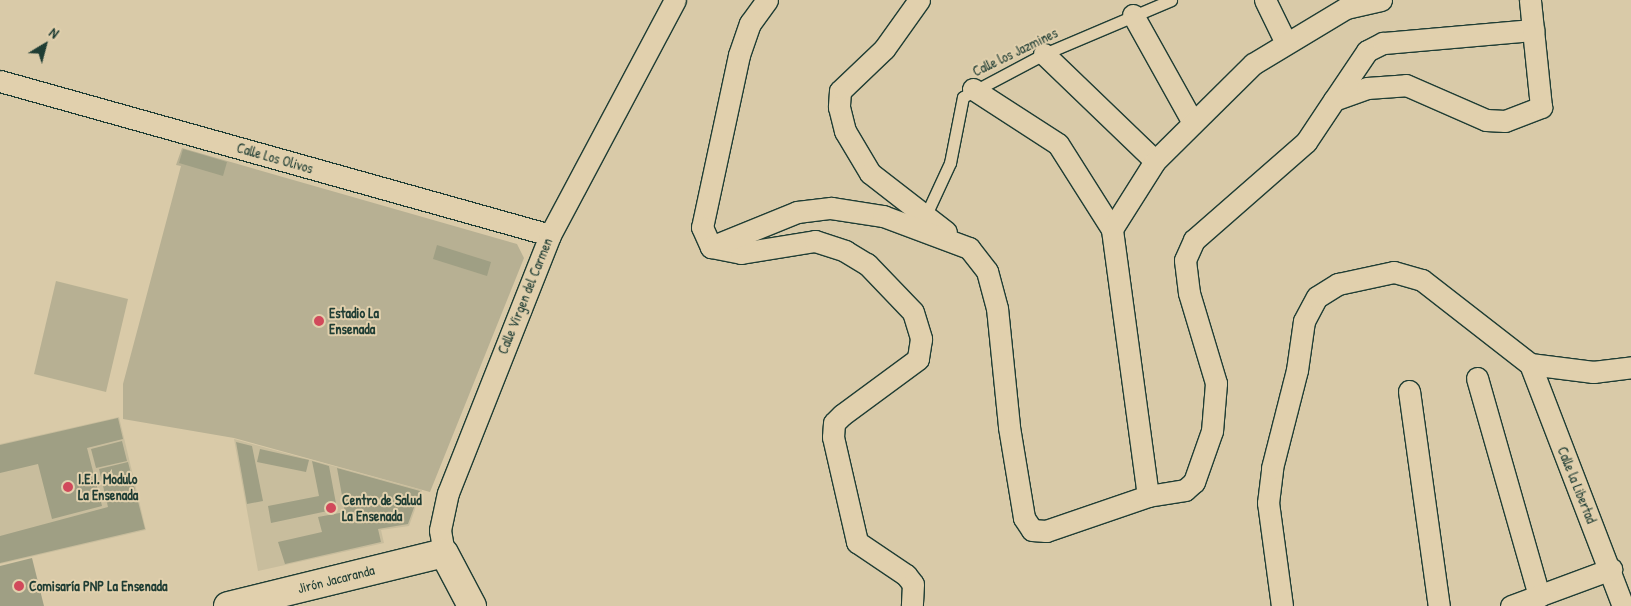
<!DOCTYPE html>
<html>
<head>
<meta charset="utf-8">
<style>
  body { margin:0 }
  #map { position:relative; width:1631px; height:606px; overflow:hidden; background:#d9caa8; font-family:"Patrick Hand",sans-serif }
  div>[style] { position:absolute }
  .built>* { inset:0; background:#c8bd9d }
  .green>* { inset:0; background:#b7b093 }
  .building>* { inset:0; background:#9f9f84 }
  .roads { filter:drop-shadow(1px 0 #1f3d34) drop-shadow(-1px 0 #1f3d34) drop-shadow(0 1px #1f3d34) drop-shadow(0 -1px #1f3d34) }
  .lane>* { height:11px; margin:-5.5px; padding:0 5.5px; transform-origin:5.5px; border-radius:5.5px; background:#e1d0ad }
  .street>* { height:21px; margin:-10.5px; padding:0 10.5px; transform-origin:10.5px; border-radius:10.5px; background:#e1d0ad }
  .secondary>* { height:28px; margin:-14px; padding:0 14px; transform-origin:14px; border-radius:14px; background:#e1d0ad }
  .dots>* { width:14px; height:14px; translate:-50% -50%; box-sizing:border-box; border:2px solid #e1d0ad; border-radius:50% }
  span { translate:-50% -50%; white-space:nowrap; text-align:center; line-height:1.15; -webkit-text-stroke:4px #e1d0ad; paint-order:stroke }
  .street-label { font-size:14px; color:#1f3d34 }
  .poi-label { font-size:14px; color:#1f3d34; font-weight:700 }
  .left { translate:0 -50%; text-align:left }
  .north { position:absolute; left:20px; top:20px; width:50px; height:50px; -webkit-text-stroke:4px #e1d0ad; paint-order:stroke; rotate:37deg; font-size:14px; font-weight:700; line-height:20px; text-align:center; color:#1f3d34 }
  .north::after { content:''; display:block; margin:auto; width:18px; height:22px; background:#1f3d34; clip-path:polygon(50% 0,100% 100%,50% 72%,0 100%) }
</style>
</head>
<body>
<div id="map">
  <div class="built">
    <i style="clip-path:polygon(119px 417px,146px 530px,0 564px,0 444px)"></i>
    <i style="clip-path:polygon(234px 439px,422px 490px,409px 526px,381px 530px,384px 543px,258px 571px)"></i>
  </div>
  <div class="green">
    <i style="clip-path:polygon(182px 148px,517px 244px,524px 258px,430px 492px,234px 438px,123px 419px,123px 384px,181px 166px,176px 165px)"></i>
    <i style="clip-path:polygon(56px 281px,128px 299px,106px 392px,34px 374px)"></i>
  </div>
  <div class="building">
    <i style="clip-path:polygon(183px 149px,227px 162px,223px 176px,179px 163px)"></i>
    <i style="clip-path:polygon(437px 245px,491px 262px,487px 276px,433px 259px)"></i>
    <i style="clip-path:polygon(118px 418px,123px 439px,87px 448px,102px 506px,52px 519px,38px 464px,0 473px,0 445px)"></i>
    <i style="clip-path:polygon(122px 441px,127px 461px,96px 468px,91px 449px)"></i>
    <i style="clip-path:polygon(236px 442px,252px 446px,263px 501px,247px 504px)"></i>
    <i style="clip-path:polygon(260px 449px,309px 460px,306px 472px,257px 462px)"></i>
    <i style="clip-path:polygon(312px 461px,329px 466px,337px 509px,271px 523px,268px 506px,319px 496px)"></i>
    <i style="clip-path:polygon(128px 462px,145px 529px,0 563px,0 536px,108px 507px,99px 469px)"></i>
    <i style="clip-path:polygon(337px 468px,420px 491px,408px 524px,378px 529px,381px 542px,285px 564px,278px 542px,322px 532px,318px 517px,345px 512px)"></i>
    <i style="clip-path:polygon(32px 558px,44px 606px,0 606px,0 566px)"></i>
  </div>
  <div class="roads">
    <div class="lane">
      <i style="left:925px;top:217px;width:60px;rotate:-65.2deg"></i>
      <i style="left:950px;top:163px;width:67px;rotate:-78.9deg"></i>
      <i style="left:963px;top:97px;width:92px;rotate:-28deg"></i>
      <i style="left:1044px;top:54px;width:138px;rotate:-23deg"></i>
    </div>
    <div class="street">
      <i style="left:767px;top:0;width:29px;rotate:126deg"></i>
      <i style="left:750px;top:23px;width:34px;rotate:109deg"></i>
      <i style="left:739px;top:55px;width:176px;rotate:102.1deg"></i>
      <i style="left:702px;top:227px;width:22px;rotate:66deg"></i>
      <i style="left:711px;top:247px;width:31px;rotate:11deg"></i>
      <i style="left:741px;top:253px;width:75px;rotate:-9.2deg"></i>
      <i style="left:815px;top:241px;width:32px;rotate:18deg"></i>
      <i style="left:845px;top:251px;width:26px;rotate:31deg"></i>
      <i style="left:867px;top:264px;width:66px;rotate:46.2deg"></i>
      <i style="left:913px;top:312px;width:28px;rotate:73deg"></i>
      <i style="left:921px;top:339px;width:20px;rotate:99deg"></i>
      <i style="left:918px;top:359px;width:94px;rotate:143.6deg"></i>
      <i style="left:842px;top:415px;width:11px;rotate:135deg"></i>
      <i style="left:834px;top:423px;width:14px;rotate:94deg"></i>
      <i style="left:833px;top:437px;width:108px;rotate:77.1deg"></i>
      <i style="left:857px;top:542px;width:59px;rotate:34deg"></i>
      <i style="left:906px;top:575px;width:11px;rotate:52deg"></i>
      <i style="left:913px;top:584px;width:22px;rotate:93deg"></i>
      <i style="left:919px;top:0;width:60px;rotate:125.5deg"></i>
      <i style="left:884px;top:49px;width:61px;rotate:136.3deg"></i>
      <i style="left:840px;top:91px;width:16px;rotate:94deg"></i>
      <i style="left:839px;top:107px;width:25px;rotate:76deg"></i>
      <i style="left:845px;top:131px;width:49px;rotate:59.2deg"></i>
      <i style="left:870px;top:173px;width:96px;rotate:37.8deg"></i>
      <i style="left:1265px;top:0;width:48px;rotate:64deg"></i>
      <i style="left:1133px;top:15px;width:121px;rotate:60.9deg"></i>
      <i style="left:1044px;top:54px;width:154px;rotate:43.9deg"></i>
      <i style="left:0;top:81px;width:571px;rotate:15.64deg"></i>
      <i style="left:973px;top:89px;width:101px;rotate:32.9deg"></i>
      <i style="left:1058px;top:144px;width:101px;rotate:57.6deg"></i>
      <i style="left:1334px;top:100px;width:59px;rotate:-56deg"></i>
      <i style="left:1367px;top:51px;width:18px;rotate:-27deg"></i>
      <i style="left:1383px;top:43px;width:151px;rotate:-5deg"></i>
      <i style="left:711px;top:247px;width:93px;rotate:-22.1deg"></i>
      <i style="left:797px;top:212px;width:34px;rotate:-7deg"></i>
      <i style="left:831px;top:208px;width:53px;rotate:8.7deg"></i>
      <i style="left:883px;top:216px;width:92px;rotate:20.4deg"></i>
      <i style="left:969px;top:248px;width:29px;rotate:52deg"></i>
      <i style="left:987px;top:271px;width:38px;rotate:75deg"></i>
      <i style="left:997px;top:308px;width:120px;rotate:84.2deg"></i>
      <i style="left:1009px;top:427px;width:92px;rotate:80.6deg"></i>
      <i style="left:1024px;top:518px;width:14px;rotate:56deg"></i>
      <i style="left:1032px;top:530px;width:14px;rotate:4deg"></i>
      <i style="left:1046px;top:531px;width:108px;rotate:-18.9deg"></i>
      <i style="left:1148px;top:496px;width:37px;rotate:-9deg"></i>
      <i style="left:1185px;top:490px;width:12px;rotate:-42deg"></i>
      <i style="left:1194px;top:482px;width:54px;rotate:-70.6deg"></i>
      <i style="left:1212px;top:431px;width:48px;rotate:-85.2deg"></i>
      <i style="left:1216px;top:383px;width:94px;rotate:-106.7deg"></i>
      <i style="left:1189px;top:293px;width:33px;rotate:-97deg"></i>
      <i style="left:1185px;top:260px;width:22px;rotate:-66deg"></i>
      <i style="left:1194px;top:240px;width:149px;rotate:-41.2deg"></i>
      <i style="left:1306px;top:142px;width:50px;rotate:-56.3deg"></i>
      <i style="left:1334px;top:100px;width:35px;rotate:-20deg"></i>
      <i style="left:1367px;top:88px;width:39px;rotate:-4deg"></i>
      <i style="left:1406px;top:85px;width:87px;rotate:23.6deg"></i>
      <i style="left:1486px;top:120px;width:19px;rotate:3deg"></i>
      <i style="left:1505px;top:121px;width:39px;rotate:-21deg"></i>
      <i style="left:1541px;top:107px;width:108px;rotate:-95.9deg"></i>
      <i style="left:1530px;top:364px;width:259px;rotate:69deg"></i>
      <i style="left:1477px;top:378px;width:227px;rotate:74.1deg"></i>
      <i style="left:1409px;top:391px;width:217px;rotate:82.1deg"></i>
      <i style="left:1148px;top:496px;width:269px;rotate:-97.7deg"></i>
      <i style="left:1112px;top:229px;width:80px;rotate:-57.7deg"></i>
      <i style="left:1155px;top:161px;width:138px;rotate:-44.7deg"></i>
      <i style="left:1253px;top:64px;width:109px;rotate:-31.1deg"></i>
      <i style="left:1346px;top:8px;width:36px;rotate:-13deg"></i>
      <i style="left:444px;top:553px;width:23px;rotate:-100deg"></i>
      <i style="left:440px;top:530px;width:38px;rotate:-78deg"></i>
      <i style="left:448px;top:493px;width:277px;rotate:-68.4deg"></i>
      <i style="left:550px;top:235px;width:266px;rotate:-62deg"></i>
      <i style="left:1282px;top:606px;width:104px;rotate:-97.7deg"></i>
      <i style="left:1268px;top:503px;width:35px;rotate:-83deg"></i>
      <i style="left:1272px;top:468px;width:101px;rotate:-75.7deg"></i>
      <i style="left:1297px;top:370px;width:49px;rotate:-81.9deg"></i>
      <i style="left:1304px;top:321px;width:27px;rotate:-62deg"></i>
      <i style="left:1317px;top:297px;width:25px;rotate:-32deg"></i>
      <i style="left:1338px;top:284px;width:57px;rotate:-12.1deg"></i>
      <i style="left:1394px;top:272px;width:29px;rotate:16deg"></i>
      <i style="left:1422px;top:280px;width:137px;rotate:37.9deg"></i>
      <i style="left:1530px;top:364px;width:64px;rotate:7.2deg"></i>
      <i style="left:1593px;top:372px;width:38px;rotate:-7deg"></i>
      <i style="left:1511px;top:606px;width:107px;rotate:-20.3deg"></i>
    </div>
    <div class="secondary">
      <i style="left:228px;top:606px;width:222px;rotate:-13.8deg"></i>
      <i style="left:444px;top:553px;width:60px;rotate:62.2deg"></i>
    </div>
  </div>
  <div class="dots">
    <i style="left:319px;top:321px;background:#d1495b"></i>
    <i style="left:68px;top:487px;background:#d1495b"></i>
    <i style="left:331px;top:508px;background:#d1495b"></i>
    <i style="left:19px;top:586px;background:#d1495b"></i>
  </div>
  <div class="street-label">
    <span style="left:1015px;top:52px;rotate:-26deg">Calle los Jazmines</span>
    <span style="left:275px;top:158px;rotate:16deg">Calle Los Olivos</span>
    <span style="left:525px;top:296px;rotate:-68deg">Calle Virgen del Carmen</span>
    <span style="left:1577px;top:485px;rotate:68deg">Calle la Libertad</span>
    <span style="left:336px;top:579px;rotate:-14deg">Jirón Jacaranda</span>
  </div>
  <div class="poi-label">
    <span class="left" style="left:329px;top:321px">Estadio La<br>Ensenada</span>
    <span class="left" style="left:78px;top:487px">I.E.I. Modulo<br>La Ensenada</span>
    <span class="left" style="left:342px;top:508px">Centro de Salud<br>La Ensenada</span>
    <span class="left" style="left:29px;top:586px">Comisaría PNP La Ensenada</span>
  </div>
  <div class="north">N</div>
</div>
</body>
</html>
